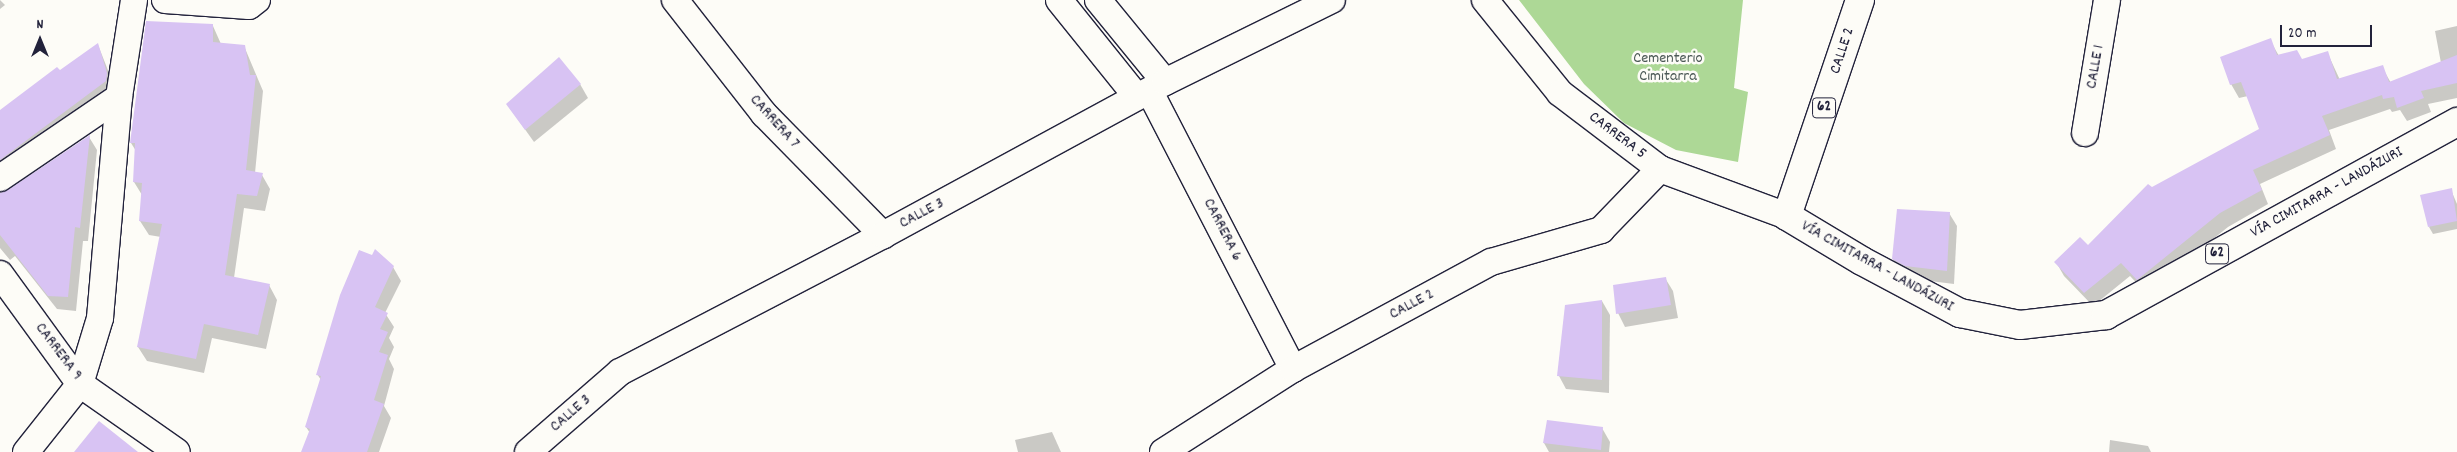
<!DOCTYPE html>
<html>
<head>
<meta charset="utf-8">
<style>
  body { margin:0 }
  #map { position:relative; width:2457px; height:452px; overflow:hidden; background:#fdfcf7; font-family:Dekko,sans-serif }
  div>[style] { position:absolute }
  .green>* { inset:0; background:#add896 }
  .shadow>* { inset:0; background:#0003 }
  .building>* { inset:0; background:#d8c3f3 }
  .roads { filter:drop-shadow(1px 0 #22223b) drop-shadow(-1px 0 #22223b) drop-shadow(0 1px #22223b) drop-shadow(0 -1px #22223b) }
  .street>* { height:26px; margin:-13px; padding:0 13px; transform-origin:13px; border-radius:13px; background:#fdfcf7 }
  .primary>* { height:28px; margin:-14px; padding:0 14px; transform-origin:14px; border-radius:14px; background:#fdfcf7 }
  span { translate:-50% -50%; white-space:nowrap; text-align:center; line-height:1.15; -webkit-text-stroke:5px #fdfcf7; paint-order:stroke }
  .shield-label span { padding:1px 4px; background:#fdfcf7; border:1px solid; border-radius:4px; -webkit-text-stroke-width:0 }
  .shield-label { font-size:15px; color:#22223b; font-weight:700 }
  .street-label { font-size:16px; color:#22223b }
  .park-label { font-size:16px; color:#4c5956 }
  .north { position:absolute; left:15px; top:15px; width:50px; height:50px; -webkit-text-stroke:4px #fdfcf7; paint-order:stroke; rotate:0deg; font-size:14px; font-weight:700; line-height:20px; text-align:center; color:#22223b }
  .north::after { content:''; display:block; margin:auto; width:18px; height:22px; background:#22223b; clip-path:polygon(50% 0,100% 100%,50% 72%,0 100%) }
  .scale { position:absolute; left:2280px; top:25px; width:92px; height:22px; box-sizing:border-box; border:2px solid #22223b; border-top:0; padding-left:6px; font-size:15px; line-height:18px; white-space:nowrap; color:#22223b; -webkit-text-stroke:4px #fdfcf7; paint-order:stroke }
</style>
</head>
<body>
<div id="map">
  <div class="green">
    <i style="clip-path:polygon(1519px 0,1743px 0,1734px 88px,1748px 92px,1738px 162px,1676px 150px,1624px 123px,1584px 84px)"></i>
  </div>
  <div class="shadow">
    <i style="clip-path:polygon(0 0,5px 5px,0 9px)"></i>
    <i style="clip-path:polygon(147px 22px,213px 26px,221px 44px,244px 46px,263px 91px,255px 173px,262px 175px,270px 189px,265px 211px,244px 208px,234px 278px,269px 285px,277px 300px,266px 349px,212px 338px,204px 373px,147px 361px,138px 347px,161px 237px,149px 235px,140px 221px,142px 195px,134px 182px,136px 151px,131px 143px)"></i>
    <i style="clip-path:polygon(2457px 26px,2457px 98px,2428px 104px,2431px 112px,2407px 121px,2400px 110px,2392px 112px,2390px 109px,2329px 130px,2336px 149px,2260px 184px,2268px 204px,2228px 227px,2146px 293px,2130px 276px,2093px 306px,2064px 276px,2056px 262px,2088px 247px,2152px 189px,2260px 130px,2248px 96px,2239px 98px,2231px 84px,2270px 40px,2279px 56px,2302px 60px,2327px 52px,2340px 80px,2382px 67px,2391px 83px,2441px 63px,2435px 31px)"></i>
    <i style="clip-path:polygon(98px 45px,115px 88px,0 179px,0 112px)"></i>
    <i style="clip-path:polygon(580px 84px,588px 98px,534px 142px,507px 104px)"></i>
    <i style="clip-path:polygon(89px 137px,97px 150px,88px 241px,83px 241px,76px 311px,57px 309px,15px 256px,10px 260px,0 248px,0 192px,8px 192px)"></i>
    <i style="clip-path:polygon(2451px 190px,2457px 204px,2457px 229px,2433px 234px,2429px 227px)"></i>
    <i style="clip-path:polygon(1949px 213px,1957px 226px,1954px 284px,1914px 279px,1901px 273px,1893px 259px)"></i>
    <i style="clip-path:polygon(393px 267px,401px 281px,385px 313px,394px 327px,389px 338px,394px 347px,389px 359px,394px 369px,384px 406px,391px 418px,379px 452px,304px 452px,310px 433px,306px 427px,321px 380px,317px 374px)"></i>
    <i style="clip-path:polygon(1665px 278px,1673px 291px,1678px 318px,1625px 327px,1618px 313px)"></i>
    <i style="clip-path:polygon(1602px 301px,1610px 315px,1609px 393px,1566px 389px,1559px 376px)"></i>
    <i style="clip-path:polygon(1602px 428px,1610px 442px,1609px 452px,1549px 452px,1544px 443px)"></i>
    <i style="clip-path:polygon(1052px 432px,1061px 452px,1018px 452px,1015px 440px)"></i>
    <i style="clip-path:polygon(2110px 440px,2148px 446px,2151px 452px,2109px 452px)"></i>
  </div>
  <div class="building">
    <i style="clip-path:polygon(146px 21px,213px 24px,213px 42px,245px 45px,250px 75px,256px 75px,246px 170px,263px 173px,257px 196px,237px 194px,225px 275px,270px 284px,258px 335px,204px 324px,196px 359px,137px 347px,162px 224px,139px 221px,142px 183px,133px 182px,135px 143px,130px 143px)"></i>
    <i style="clip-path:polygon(2271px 38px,2277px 55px,2297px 50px,2302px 59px,2328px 51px,2337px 79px,2383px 65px,2389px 82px,2457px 55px,2457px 83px,2421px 91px,2424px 98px,2397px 108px,2394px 97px,2383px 99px,2382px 95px,2322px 116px,2330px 135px,2253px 170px,2262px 190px,2220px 213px,2137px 280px,2121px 263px,2084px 293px,2054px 262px,2080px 237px,2088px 245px,2148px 184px,2152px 187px,2259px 129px,2241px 82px,2230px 85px,2220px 57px)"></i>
    <i style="clip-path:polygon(98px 43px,107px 73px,106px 81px,0 160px,0 110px,57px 67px,60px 70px)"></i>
    <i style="clip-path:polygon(559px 57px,581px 84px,525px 130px,506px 104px)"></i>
    <i style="clip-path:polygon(90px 135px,80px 228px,75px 227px,68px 297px,48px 296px,0 235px,0 193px,8px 190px)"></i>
    <i style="clip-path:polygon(2452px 188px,2457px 221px,2428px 227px,2420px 195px)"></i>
    <i style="clip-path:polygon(1897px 209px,1950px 212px,1947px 271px,1905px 266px,1892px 259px)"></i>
    <i style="clip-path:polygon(375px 249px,394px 266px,375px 307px,388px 313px,380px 329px,388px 332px,379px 352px,388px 355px,374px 400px,384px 404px,367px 452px,301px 452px,310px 429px,305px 427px,321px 376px,316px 375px,340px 295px,359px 250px,372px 255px)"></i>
    <i style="clip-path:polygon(1666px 277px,1671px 305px,1616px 314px,1613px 285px)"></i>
    <i style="clip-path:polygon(1602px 300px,1602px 380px,1557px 376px,1565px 305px)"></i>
    <i style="clip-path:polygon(1547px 420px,1603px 427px,1601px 450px,1543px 443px)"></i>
    <i style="clip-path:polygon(99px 421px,138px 452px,74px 452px)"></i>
  </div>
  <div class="roads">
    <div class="street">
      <i style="left:165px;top:0;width:84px;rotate:4.1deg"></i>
      <i style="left:249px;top:6px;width:10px;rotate:-37deg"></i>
      <i style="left:675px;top:0;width:145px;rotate:52deg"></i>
      <i style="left:764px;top:114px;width:170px;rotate:45.5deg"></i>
      <i style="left:1059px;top:0;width:124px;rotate:51.2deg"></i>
      <i style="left:1098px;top:0;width:106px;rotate:50.7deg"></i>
      <i style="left:1485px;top:0;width:119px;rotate:51.1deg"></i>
      <i style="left:1560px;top:93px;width:126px;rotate:37.2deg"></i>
      <i style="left:1660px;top:169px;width:135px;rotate:20.3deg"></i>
      <i style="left:1150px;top:92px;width:312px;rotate:62.7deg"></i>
      <i style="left:2085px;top:133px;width:135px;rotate:-80.6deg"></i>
      <i style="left:0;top:178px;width:144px;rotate:-34.2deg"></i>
      <i style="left:0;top:274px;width:136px;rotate:54deg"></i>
      <i style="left:80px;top:384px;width:118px;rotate:35deg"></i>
      <i style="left:26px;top:452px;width:87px;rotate:-51.5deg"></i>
      <i style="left:80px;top:384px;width:69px;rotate:-73.1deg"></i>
      <i style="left:100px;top:318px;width:222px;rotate:-85.1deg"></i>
      <i style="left:119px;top:97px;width:98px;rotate:-81.2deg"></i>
      <i style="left:528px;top:452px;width:122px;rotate:-41deg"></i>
      <i style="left:620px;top:372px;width:297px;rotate:-27.5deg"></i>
      <i style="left:883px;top:235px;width:321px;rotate:-28.5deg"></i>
      <i style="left:1165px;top:82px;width:186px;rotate:-26.2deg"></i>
      <i style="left:1163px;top:452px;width:154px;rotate:-32.6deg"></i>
      <i style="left:1293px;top:369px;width:225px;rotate:-28.4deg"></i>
      <i style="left:1491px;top:262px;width:115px;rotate:-16.2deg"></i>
      <i style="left:1601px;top:230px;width:85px;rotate:-46deg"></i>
    </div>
    <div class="primary">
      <i style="left:1860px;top:0;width:228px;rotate:108.7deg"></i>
      <i style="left:1787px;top:216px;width:87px;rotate:31deg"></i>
      <i style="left:1862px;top:261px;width:111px;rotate:28deg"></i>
      <i style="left:1960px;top:313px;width:61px;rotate:11.3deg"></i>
      <i style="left:2020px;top:325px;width:87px;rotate:-6.6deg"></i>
      <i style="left:2106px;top:315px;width:401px;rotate:-28.8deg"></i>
    </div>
  </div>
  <div class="shield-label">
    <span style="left:1824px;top:108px">62</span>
    <span style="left:2217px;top:254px">62</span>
  </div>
  <div class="street-label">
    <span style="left:1843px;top:51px;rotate:-72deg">CALLE 2</span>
    <span style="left:2096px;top:67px;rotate:-80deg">CALLE 1</span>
    <span style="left:774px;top:122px;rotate:48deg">CARRERA 7</span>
    <span style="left:1617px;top:136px;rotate:37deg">CARRERA 5</span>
    <span style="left:2327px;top:193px;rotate:-29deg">VÍA CIMITARRA - LANDÁZURI</span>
    <span style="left:922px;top:214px;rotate:-28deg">CALLE 3</span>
    <span style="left:1222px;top:230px;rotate:63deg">CARRERA 6</span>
    <span style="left:1877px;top:267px;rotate:29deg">VÍA CIMITARRA - LANDÁZURI</span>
    <span style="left:1412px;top:305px;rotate:-28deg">CALLE 2</span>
    <span style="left:58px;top:352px;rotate:53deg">CARRERA 9</span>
    <span style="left:571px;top:414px;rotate:-41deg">CALLE 3</span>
  </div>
  <div class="park-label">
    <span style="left:1668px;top:68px">Cementerio<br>Cimitarra</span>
  </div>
  <div class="north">N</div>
  <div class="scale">20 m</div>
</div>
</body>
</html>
